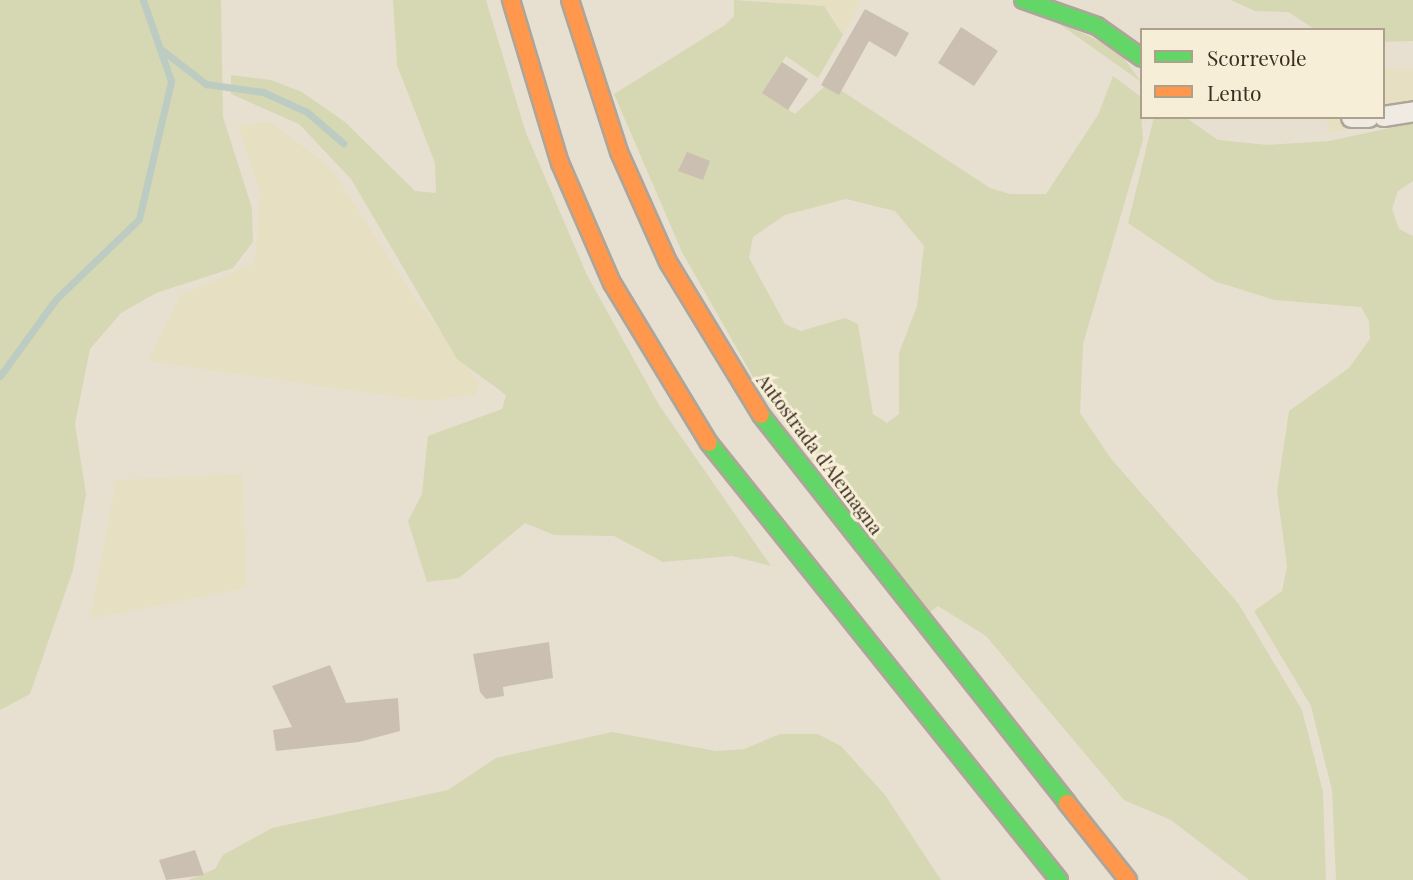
<!DOCTYPE html>
<html>
<head>
<meta charset="utf-8">
<style>
  body { margin:0 }
  #map { position:relative; width:1413px; height:880px; overflow:hidden; background:#e7e0d1; font-family:"Playfair Display",serif }
  div>[style] { position:absolute }
  .farmland>* { inset:0; background:#e6dfc2 }
  .green>* { inset:0; background:#d6d7b3 }
  .stream>* { height:7px; margin:-3.5px; padding:0 3.5px; transform-origin:3.5px; border-radius:3.5px; background:#bcccc2 }
  .building>* { inset:0; background:#cbbfb2 }
  .roads { filter:drop-shadow(2px 0 #ada599) drop-shadow(-2px 0 #ada599) drop-shadow(0 2px #ada599) drop-shadow(0 -2px #ada599) }
  .street>* { height:19px; margin:-9.5px; padding:0 9.5px; transform-origin:9.5px; border-radius:9.5px; background:#efebe3 }
  .fast>* { height:16px; margin:-8px; padding:0 8px; transform-origin:8px; border-radius:8px; background:#63d668 }
  .slow>* { height:16px; margin:-8px; padding:0 8px; transform-origin:8px; border-radius:8px; background:#ff974d }
  span { translate:-50% -50%; white-space:nowrap; text-align:center; line-height:1.15; -webkit-text-stroke:6px #f7eed8; paint-order:stroke }
  .street-label { font-size:19px; color:#3d2e20 }
  .legend { position:absolute; left:1140px; top:28px; width:245px; height:91px; box-sizing:border-box; background:#f7eed8; border:2px solid #ada18e; margin:0; padding:9px 12px; list-style:none; font-size:21px; color:#3d2e20 }
  .legend li { display:flex; align-items:center; gap:14px; height:35px }
  .legend b { width:35px; border:2px solid #ada18e }
</style>
</head>
<body>
<div id="map">
  <div class="farmland">
    <i style="clip-path:polygon(767px 0,862px 0,843px 35px,829px 10px)"></i>
    <i style="clip-path:polygon(1383px 68px,1413px 68px,1413px 115px,1328px 133px,1327px 117px,1383px 117px)"></i>
    <i style="clip-path:polygon(269px 121px,331px 168px,414px 297px,479px 382px,475px 395px,426px 401px,148px 361px,180px 295px,255px 263px,260px 193px,238px 126px)"></i>
    <i style="clip-path:polygon(242px 474px,247px 588px,90px 619px,116px 480px)"></i>
  </div>
  <div class="green">
    <i style="clip-path:polygon(0 0,221px 0,223px 117px,252px 208px,253px 242px,233px 268px,156px 293px,121px 313px,90px 349px,75px 424px,86px 494px,73px 570px,30px 694px,0 710px)"></i>
    <i style="clip-path:polygon(393px 0,486px 0,526px 133px,587px 275px,659px 405px,771px 566px,732px 556px,663px 562px,614px 536px,554px 535px,525px 523px,459px 578px,427px 582px,408px 521px,422px 494px,428px 436px,502px 409px,506px 395px,457px 359px,351px 179px,299px 124px,231px 94px,231px 75px,271px 80px,302px 92px,345px 122px,415px 191px,436px 193px,435px 163px,397px 65px)"></i>
    <i style="clip-path:polygon(evenodd,734px 0,824px 6px,843px 35px,818px 78px,786px 56px,763px 93px,795px 114px,825px 86px,842px 91px,990px 188px,1010px 194px,1046px 194px,1098px 115px,1113px 76px,1140px 96px,1143px 140px,1083px 344px,1080px 413px,1112px 460px,1238px 603px,1302px 710px,1323px 792px,1326px 880px,1249px 880px,1171px 820px,1124px 800px,986px 636px,938px 606px,929px 613px,760px 389px,682px 252px,614px 94px,725px 25px,734px 16px,734px 0,846px 199px,895px 211px,924px 246px,917px 306px,899px 353px,899px 414px,887px 423px,873px 414px,858px 324px,845px 318px,801px 331px,785px 324px,749px 258px,753px 237px,785px 215px,846px 199px)"></i>
    <i style="clip-path:polygon(1231px 0,1413px 0,1413px 41px,1383px 42px,1383px 30px,1316px 30px,1288px 12px,1255px 11px)"></i>
    <i style="clip-path:polygon(1051px 18px,1118px 50px,1142px 83px,1137px 79px)"></i>
    <i style="clip-path:polygon(1154px 117px,1185px 117px,1218px 140px,1268px 145px,1329px 141px,1413px 123px,1413px 181px,1398px 191px,1392px 209px,1399px 229px,1413px 236px,1413px 880px,1336px 880px,1332px 790px,1311px 706px,1254px 611px,1282px 591px,1287px 566px,1277px 491px,1289px 411px,1349px 368px,1370px 339px,1369px 321px,1361px 307px,1274px 300px,1214px 281px,1128px 223px)"></i>
    <i style="clip-path:polygon(612px 732px,716px 751px,744px 749px,780px 734px,818px 734px,841px 746px,885px 795px,941px 880px,188px 880px,215px 869px,223px 855px,272px 828px,448px 790px,496px 758px)"></i>
  </div>
  <div class="stream">
    <i style="left:162px;top:50px;width:56px;rotate:37.7deg"></i>
    <i style="left:206px;top:84px;width:58px;rotate:8deg"></i>
    <i style="left:263px;top:92px;width:48px;rotate:24.4deg"></i>
    <i style="left:307px;top:112px;width:48px;rotate:40.7deg"></i>
    <i style="left:0;top:376px;width:95px;rotate:-54deg"></i>
    <i style="left:56px;top:299px;width:115px;rotate:-43.9deg"></i>
    <i style="left:139px;top:219px;width:142px;rotate:-76.9deg"></i>
    <i style="left:171px;top:81px;width:86px;rotate:-109.1deg"></i>
  </div>
  <div class="building">
    <i style="clip-path:polygon(865px 9px,909px 33px,896px 57px,869px 41px,839px 95px,821px 85px)"></i>
    <i style="clip-path:polygon(961px 27px,998px 51px,974px 86px,938px 63px)"></i>
    <i style="clip-path:polygon(782px 62px,808px 79px,788px 110px,762px 93px)"></i>
    <i style="clip-path:polygon(687px 152px,710px 161px,703px 180px,678px 171px)"></i>
    <i style="clip-path:polygon(549px 642px,553px 678px,503px 687px,504px 696px,486px 699px,480px 692px,473px 654px)"></i>
    <i style="clip-path:polygon(330px 665px,346px 703px,398px 698px,400px 731px,359px 742px,276px 751px,273px 730px,292px 727px,272px 686px)"></i>
    <i style="clip-path:polygon(195px 850px,204px 875px,166px 880px,159px 860px)"></i>
  </div>
  <div class="roads">
    <div class="street">
      <i style="left:1383px;top:116px;width:30px;rotate:-9deg"></i>
      <i style="left:1351px;top:117px;width:17px"></i>
    </div>
    <div class="fast">
      <i style="left:1023px;top:0;width:78px;rotate:19.4deg"></i>
      <i style="left:1097px;top:26px;width:55px;rotate:35.4deg"></i>
      <i style="left:761px;top:415px;width:494px;rotate:51.7deg"></i>
      <i style="left:709px;top:443px;width:560px;rotate:51.31deg"></i>
    </div>
    <div class="slow">
      <i style="left:511px;top:0;width:170px;rotate:73.3deg"></i>
      <i style="left:560px;top:163px;width:131px;rotate:66.6deg"></i>
      <i style="left:612px;top:283px;width:187px;rotate:58.8deg"></i>
      <i style="left:570px;top:0;width:160px;rotate:72.1deg"></i>
      <i style="left:619px;top:152px;width:120px;rotate:66deg"></i>
      <i style="left:668px;top:262px;width:179px;rotate:58.7deg"></i>
      <i style="left:1067px;top:803px;width:98px;rotate:51.6deg"></i>
    </div>
  </div>
  <div class="street-label">
    <span style="left:820px;top:454px;rotate:53deg">Autostrada d'Alemagna</span>
  </div>
  <ul class="legend">
  <li><b style="height:9px;background:#63d668"></b>Scorrevole</li>
  <li><b style="height:9px;background:#ff974d"></b>Lento</li>
  </ul>
</div>
</body>
</html>
